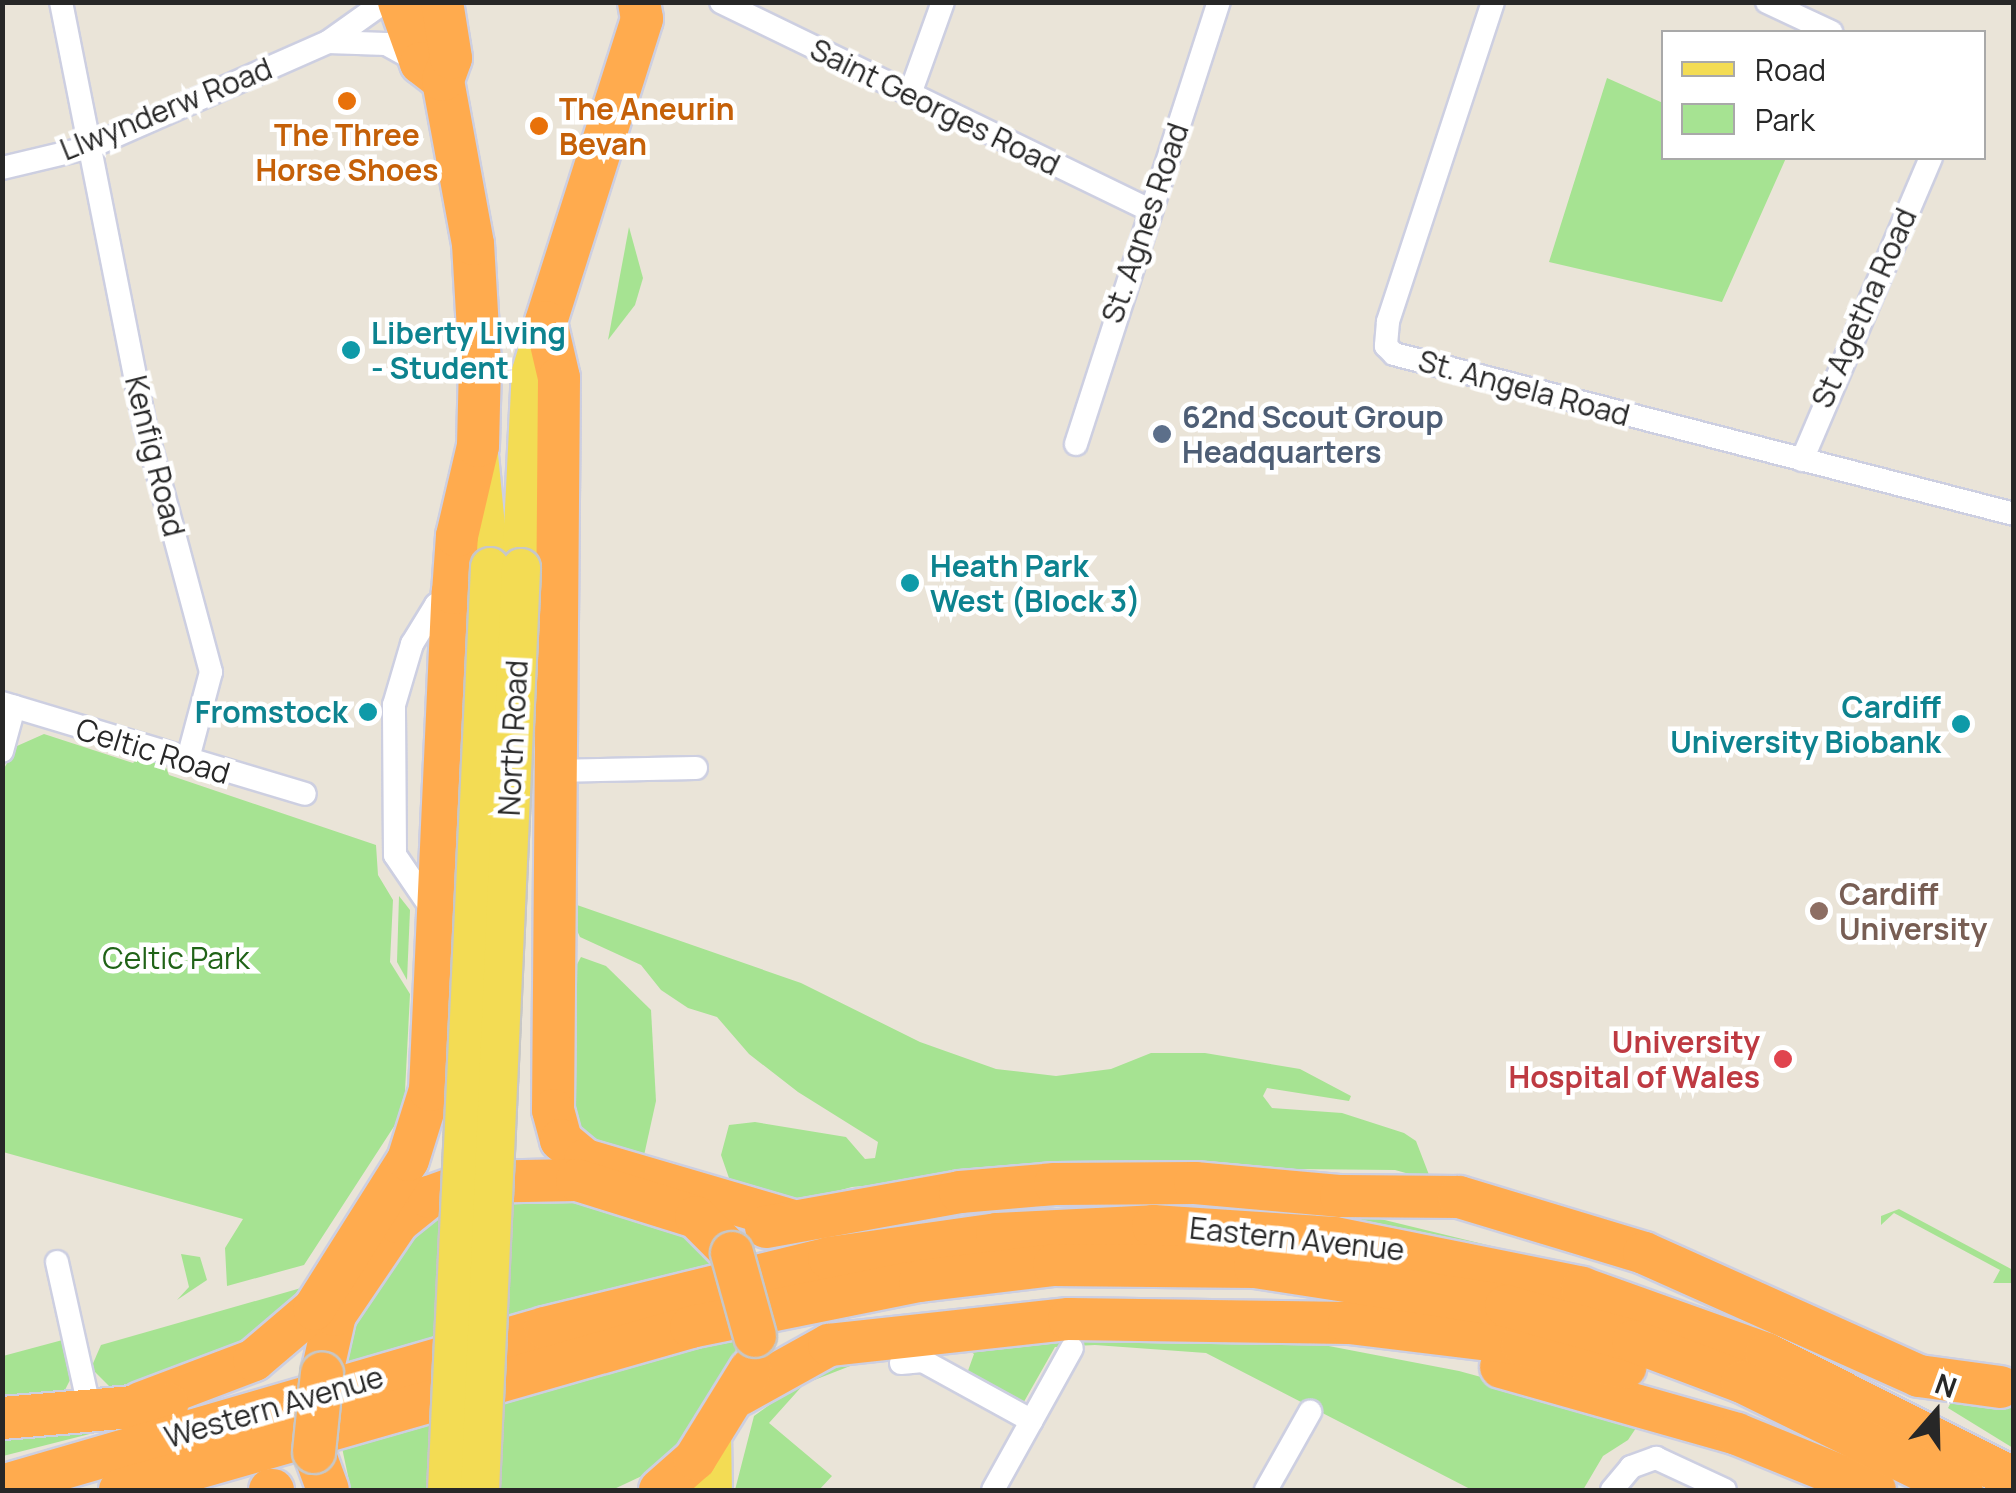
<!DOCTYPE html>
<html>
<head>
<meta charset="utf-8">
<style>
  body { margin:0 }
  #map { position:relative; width:2016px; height:1493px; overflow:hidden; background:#eae4d8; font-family:Manrope,sans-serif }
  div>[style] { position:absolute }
  .green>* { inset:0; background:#a6e392 }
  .roads { filter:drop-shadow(2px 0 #cdcfe1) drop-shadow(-2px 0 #cdcfe1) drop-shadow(0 2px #cdcfe1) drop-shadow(0 -2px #cdcfe1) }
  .street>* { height:22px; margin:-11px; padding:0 11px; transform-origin:11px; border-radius:11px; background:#fff }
  .primary>* { height:38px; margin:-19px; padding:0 19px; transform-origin:19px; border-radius:19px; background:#f3dc54 }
  .highway>* { height:42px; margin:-21px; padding:0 21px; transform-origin:21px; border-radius:21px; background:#ffab4e }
  .bridges { filter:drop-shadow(2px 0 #c7c7c7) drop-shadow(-2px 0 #c7c7c7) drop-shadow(0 2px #c7c7c7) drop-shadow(0 -2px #c7c7c7) }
  .primary-bridge>* { height:38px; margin:-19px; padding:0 19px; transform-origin:19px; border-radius:19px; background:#f3dc54 }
  .highway-bridge>* { height:42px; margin:-21px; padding:0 21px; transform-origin:21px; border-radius:21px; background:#ffab4e }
  .dots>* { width:28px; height:28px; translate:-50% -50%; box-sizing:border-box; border:5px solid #fff; border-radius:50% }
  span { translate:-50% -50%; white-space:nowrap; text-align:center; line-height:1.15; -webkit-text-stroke:9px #fff; paint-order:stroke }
  .street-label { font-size:30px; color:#272727 }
  .food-label { font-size:30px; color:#c56008; font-weight:700 }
  .left { translate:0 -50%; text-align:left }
  .culture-label { font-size:30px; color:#0d838f; font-weight:700 }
  .right { translate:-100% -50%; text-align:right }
  .service-label { font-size:30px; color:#4e5e75; font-weight:700 }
  .education-label { font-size:30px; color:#785e54; font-weight:700 }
  .park-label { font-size:30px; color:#206317 }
  .health-label { font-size:30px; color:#be3a42; font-weight:700 }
  .frame { position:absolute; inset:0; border:5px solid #272727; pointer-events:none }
  .legend { position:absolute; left:1661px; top:30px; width:325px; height:130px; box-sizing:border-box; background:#fff; border:2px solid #a9a9a9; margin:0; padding:12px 18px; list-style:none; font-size:30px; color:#272727 }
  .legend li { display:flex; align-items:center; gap:20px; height:50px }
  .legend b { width:50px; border:2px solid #a9a9a9 }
  .north { position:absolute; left:1886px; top:1363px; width:100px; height:100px; -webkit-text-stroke:8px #fff; paint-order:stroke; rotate:20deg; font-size:28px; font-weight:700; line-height:40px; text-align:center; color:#272727 }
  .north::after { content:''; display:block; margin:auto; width:35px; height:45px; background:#272727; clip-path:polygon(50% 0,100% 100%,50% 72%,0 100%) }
</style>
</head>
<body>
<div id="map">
  <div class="green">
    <i style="clip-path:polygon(1607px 78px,1663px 103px,1664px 158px,1786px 158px,1722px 302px,1549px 262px)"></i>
    <i style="clip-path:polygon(629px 227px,643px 278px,635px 305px,608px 340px)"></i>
    <i style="clip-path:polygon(44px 734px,133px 763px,142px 754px,162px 758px,169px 775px,376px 845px,378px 875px,393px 900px,390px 962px,410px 994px,404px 1111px,304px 1265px,227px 1286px,225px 1248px,243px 1219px,3px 1152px,2px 772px,17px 746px)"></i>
    <i style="clip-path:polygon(399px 896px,410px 910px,407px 980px,397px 962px)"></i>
    <i style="clip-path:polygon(577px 905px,801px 983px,920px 1042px,996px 1069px,1056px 1076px,1111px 1069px,1151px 1053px,1205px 1053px,1300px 1069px,1351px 1096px,1349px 1101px,1267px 1088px,1263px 1096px,1272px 1108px,1342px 1113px,1404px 1133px,1416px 1141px,1431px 1180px,1395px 1170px,1073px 1167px,852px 1187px,789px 1204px,751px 1192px,729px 1178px,721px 1155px,729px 1125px,755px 1122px,846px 1137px,865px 1159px,875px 1158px,878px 1142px,798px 1092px,749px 1054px,717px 1017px,688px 1008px,661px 990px,641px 965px,580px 937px,573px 922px)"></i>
    <i style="clip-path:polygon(581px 957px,606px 966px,651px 1010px,656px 1101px,641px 1169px,593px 1147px,565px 1107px,570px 977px)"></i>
    <i style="clip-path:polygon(509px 1191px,555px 1192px,686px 1231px,717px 1266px,504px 1323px)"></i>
    <i style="clip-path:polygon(1222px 1198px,1360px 1214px,1532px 1256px,1529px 1261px,1222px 1214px)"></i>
    <i style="clip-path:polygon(443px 1208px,438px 1338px,345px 1368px,346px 1339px,390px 1256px)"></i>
    <i style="clip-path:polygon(1899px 1209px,2013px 1270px,2013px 1283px,1993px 1283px,2000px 1270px,1894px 1213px,1881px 1225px,1881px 1216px)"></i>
    <i style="clip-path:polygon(181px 1254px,200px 1257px,207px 1280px,177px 1300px,189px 1287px)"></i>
    <i style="clip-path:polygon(322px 1282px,295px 1322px,136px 1390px,111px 1388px,91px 1368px,101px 1345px)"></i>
    <i style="clip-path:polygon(1175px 1333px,1313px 1343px,1459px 1371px,1683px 1432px,1829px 1490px,1640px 1422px,1628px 1440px,1603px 1456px,1583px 1490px,1472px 1490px,1206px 1353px,1095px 1345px,1055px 1347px,1021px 1407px,965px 1379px,974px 1354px,966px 1348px,863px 1361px,804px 1384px,769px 1423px,832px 1476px,819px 1490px,735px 1490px,754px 1416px,824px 1365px,1068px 1336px)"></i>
    <i style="clip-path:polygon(735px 1337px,736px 1358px,677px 1448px,644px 1475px,612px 1490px,496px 1490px,500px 1397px)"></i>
    <i style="clip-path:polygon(70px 1338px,72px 1376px,64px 1392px,3px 1405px,3px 1356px)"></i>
    <i style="clip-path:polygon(1956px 1393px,2013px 1399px,2013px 1448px,1948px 1408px)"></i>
    <i style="clip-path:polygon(434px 1412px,431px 1490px,351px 1490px,341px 1443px)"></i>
    <i style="clip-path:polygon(133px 1423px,3px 1456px,3px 1435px)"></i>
  </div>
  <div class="roads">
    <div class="street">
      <i style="left:61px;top:2px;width:428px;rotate:78.8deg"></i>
      <i style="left:144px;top:422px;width:259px;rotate:75deg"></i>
      <i style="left:211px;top:672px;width:93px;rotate:104.9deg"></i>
      <i style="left:721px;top:2px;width:476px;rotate:25.9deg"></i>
      <i style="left:1493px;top:2px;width:337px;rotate:108.2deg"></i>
      <i style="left:1388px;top:322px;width:24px;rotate:95deg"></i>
      <i style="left:1386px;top:346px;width:11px;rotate:45deg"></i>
      <i style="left:1394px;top:354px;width:640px;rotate:14.47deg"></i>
      <i style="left:1767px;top:2px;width:71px;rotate:25.1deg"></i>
      <i style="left:328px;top:42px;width:58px;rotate:2deg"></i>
      <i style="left:386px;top:44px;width:38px;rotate:29deg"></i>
      <i style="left:910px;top:94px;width:98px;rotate:-70.3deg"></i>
      <i style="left:2px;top:168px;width:90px;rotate:-13.4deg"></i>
      <i style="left:90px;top:147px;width:260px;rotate:-23.8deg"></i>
      <i style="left:328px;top:42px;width:69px;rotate:-35.5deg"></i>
      <i style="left:1076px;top:444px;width:465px;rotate:-72.1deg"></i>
      <i style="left:1802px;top:460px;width:328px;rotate:-66.9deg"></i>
      <i style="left:2px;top:703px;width:316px;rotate:16.7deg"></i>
      <i style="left:2px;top:751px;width:46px;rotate:-74.7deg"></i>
      <i style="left:552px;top:771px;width:144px;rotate:-1.2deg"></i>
      <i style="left:438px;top:918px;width:76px;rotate:-124.3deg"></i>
      <i style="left:395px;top:855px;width:150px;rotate:-90.4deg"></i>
      <i style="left:394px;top:705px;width:64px;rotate:-73.6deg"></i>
      <i style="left:412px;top:644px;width:46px;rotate:-58.4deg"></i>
      <i style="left:436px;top:605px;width:19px;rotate:-35deg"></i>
      <i style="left:57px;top:1262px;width:153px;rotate:77.5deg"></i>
      <i style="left:901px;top:1363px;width:22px;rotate:-5deg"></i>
      <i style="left:923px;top:1361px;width:124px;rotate:28.8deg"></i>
      <i style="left:993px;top:1490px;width:162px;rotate:-60.9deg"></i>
      <i style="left:1266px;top:1490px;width:90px;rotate:-60.6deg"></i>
      <i style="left:1612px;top:1490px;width:30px;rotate:-50deg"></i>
      <i style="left:1631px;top:1467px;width:27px;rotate:-20deg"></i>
      <i style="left:1656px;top:1458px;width:76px;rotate:24.9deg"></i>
    </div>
    <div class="primary">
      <i style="left:479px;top:455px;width:113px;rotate:84.4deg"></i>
      <i style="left:521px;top:568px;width:196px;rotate:-87.1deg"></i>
      <i style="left:531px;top:372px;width:52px;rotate:-73.3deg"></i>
      <i style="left:712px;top:1435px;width:55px;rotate:89deg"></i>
    </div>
    <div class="highway">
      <i style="left:399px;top:2px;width:65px;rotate:70.2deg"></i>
      <i style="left:421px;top:63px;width:28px;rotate:38deg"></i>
      <i style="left:639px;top:2px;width:17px;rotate:80deg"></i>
      <i style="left:642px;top:19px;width:318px;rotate:107.6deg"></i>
      <i style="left:546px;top:322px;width:57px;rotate:76.9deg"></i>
      <i style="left:559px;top:378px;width:732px;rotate:90.47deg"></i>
      <i style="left:553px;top:1110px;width:31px;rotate:75deg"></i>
      <i style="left:561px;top:1140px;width:31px;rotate:40deg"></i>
      <i style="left:585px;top:1160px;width:214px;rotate:16.3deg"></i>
      <i style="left:766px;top:1227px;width:197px;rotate:-10.2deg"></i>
      <i style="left:960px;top:1192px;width:95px;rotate:-4.8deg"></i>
      <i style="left:1055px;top:1184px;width:140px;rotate:-0.4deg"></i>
      <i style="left:1195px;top:1183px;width:147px;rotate:5.1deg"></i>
      <i style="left:1341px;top:1196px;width:118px;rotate:0.5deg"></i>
      <i style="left:1459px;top:1197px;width:193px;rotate:16.8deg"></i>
      <i style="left:1644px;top:1253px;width:301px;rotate:24.1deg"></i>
      <i style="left:1919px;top:1376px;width:82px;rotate:7.7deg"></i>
      <i style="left:1501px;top:1367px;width:245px;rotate:15.8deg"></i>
      <i style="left:1737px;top:1434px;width:149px;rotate:22.1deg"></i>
      <i style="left:322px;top:1373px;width:59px;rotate:-77.4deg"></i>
      <i style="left:335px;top:1315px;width:112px;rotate:-55.9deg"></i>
      <i style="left:398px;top:1222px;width:40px;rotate:-39deg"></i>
      <i style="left:429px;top:1197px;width:45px;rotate:-19.7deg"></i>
      <i style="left:471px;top:1182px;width:106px;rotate:-1.1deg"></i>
      <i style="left:577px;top:1180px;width:125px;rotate:17.3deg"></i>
      <i style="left:696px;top:1217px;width:51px;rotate:45deg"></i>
      <i style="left:741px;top:1394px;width:101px;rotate:-29.1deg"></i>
      <i style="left:829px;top:1345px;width:241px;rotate:-6.2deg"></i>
      <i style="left:1069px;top:1319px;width:280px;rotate:0.8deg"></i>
      <i style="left:1349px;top:1323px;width:174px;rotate:6.9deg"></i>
      <i style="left:1522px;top:1344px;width:106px;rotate:12.6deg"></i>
      <i style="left:141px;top:1403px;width:121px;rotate:-20.8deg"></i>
      <i style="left:254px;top:1360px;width:79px;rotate:-40.4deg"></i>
      <i style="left:314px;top:1309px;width:176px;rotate:-57.8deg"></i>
      <i style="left:408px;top:1160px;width:73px;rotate:-72.6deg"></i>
      <i style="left:430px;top:1090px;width:498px;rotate:-87.4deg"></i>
      <i style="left:453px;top:593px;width:57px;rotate:-86deg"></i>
      <i style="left:457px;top:536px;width:92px;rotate:-76.9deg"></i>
      <i style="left:478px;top:446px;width:81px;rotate:-88.6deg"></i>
      <i style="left:480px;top:365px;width:121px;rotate:-93.3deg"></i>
      <i style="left:473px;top:244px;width:167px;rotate:-100.4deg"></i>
      <i style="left:443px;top:80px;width:23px;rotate:-70deg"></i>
      <i style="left:451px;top:58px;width:57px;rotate:-99.1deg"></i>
      <i style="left:2px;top:1418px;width:166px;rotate:-4.8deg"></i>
      <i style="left:314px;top:1452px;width:40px;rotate:69.8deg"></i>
      <i style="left:2px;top:1486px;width:566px;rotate:-16.22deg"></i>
      <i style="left:545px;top:1328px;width:292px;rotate:-13.8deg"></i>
      <i style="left:829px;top:1258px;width:170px;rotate:-8.1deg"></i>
      <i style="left:997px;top:1234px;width:156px;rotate:-2.9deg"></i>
      <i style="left:1153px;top:1226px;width:182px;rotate:3.8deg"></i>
      <i style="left:1335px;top:1238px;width:252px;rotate:11.4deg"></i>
      <i style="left:1582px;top:1288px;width:195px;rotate:19.7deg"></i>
      <i style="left:1766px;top:1354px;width:278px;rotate:26.7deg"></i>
      <i style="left:120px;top:1490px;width:594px;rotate:-15.93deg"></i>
      <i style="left:691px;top:1327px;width:234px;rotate:-11.4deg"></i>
      <i style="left:920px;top:1281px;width:135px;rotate:-6.8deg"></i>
      <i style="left:1054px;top:1265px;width:201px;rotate:0.6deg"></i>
      <i style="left:1255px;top:1267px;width:254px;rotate:8.8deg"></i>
      <i style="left:1506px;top:1306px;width:132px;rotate:15.4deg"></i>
      <i style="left:1633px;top:1341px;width:116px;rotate:20.6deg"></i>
      <i style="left:1742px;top:1382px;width:245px;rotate:26.1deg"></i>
      <i style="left:270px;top:1490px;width:3px"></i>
      <i style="left:660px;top:1490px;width:47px;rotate:-41.5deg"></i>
      <i style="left:695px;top:1459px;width:105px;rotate:-58.3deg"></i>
    </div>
  </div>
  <div class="bridges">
    <div class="primary-bridge">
      <i style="left:447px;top:1490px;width:924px;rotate:-87.33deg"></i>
      <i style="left:480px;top:1490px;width:923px;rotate:-87.45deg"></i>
    </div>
    <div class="highway-bridge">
      <i style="left:732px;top:1253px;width:86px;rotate:74.5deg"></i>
      <i style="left:314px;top:1452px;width:79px;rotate:-84.2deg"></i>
    </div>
  </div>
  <div class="dots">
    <i style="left:347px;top:101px;background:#e8710a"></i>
    <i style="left:539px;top:126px;background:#e8710a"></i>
    <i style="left:351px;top:350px;background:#0f9aa8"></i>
    <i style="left:1162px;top:434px;background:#5c6f8a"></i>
    <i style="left:910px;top:583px;background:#0f9aa8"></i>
    <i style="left:368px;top:712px;background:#0f9aa8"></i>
    <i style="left:1961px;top:724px;background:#0f9aa8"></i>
    <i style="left:1819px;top:911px;background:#8d6e63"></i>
    <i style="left:1783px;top:1059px;background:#e0444e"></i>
  </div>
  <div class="street-label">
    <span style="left:935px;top:107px;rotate:26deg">Saint Georges Road</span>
    <span style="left:166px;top:109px;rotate:-22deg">Llwynderw Road</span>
    <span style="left:1145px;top:223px;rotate:-71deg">St. Agnes Road</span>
    <span style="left:1864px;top:308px;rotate:-66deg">St Agetha Road</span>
    <span style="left:1524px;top:388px;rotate:15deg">St. Angela Road</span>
    <span style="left:155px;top:456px;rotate:76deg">Kenfig Road</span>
    <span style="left:513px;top:738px;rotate:-87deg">North Road</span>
    <span style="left:153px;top:751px;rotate:17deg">Celtic Road</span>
    <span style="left:1297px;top:1239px;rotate:6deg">Eastern Avenue</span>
    <span style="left:274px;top:1407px;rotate:-16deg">Western Avenue</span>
  </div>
  <div class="food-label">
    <span class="left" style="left:559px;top:126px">The Aneurin<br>Bevan</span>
    <span style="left:347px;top:152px">The Three<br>Horse Shoes</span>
  </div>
  <div class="culture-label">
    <span class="left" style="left:371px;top:350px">Liberty Living<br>- Student</span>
    <span class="left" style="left:930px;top:583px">Heath Park<br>West (Block 3)</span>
    <span class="right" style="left:1941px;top:724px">Cardiff<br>University Biobank</span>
    <span class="right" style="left:348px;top:712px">Fromstock</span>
  </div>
  <div class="service-label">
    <span class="left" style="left:1182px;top:434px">62nd Scout Group<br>Headquarters</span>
  </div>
  <div class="education-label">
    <span class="left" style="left:1839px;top:911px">Cardiff<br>University</span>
  </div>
  <div class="park-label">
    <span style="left:176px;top:958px">Celtic Park</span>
  </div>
  <div class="health-label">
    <span class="right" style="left:1760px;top:1059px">University<br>Hospital of Wales</span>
  </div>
  <div class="frame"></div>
  <ul class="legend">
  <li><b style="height:12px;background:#f3dc54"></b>Road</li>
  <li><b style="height:28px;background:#a6e392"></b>Park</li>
  </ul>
  <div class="north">N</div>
</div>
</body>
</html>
